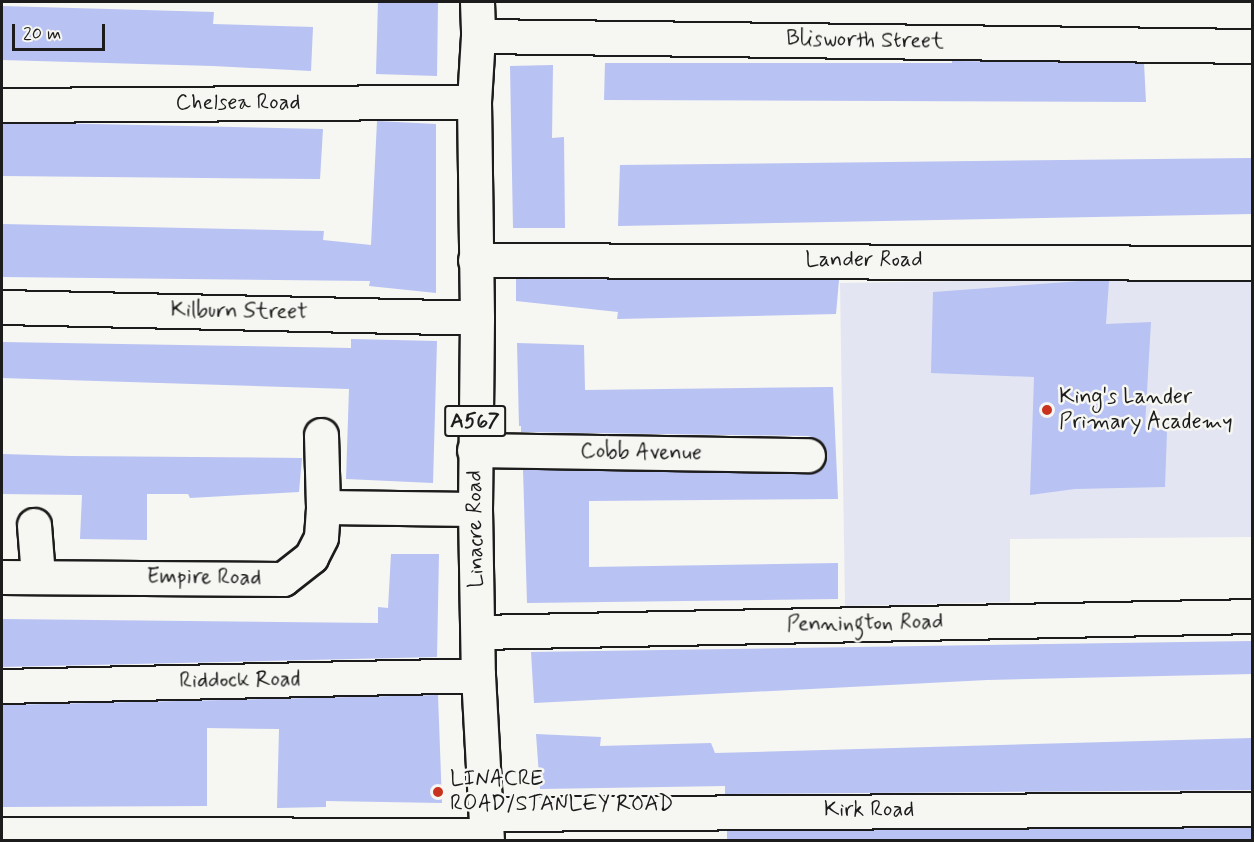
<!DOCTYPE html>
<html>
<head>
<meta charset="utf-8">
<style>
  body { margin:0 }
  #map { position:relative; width:1254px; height:842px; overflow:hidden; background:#f6f6f2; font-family:Mynerve,sans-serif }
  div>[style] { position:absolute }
  .built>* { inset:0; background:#e3e6f2 }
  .building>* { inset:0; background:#b8c2f3 }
  .roads { filter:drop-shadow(2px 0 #1c1c1c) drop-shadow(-2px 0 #1c1c1c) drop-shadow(0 2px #1c1c1c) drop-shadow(0 -2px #1c1c1c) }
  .street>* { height:33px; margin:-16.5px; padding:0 16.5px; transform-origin:16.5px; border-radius:16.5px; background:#f6f6f2 }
  .primary>* { height:33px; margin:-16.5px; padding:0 16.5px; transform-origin:16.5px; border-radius:16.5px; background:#f6f6f2 }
  .dots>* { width:16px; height:16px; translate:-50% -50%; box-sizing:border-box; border:3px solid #f6f6f2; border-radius:50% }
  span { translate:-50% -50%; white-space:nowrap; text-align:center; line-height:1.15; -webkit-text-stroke:5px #f6f6f2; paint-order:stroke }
  .shield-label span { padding:2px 4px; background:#f6f6f2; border:2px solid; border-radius:4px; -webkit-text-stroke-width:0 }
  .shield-label { font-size:21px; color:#1c1c1c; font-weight:700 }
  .street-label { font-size:22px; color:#1c1c1c }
  .poi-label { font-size:22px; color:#1c1c1c }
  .left { translate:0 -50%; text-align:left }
  .frame { position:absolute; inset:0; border:3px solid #1c1c1c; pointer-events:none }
  .scale { position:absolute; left:12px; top:24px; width:93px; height:27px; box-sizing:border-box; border:3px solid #1c1c1c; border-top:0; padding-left:8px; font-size:18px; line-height:21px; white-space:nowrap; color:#1c1c1c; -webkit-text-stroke:4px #f6f6f2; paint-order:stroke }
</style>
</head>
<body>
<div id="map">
  <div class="built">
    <i style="clip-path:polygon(1252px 276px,1252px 537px,1010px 539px,1010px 602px,845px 606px,840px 283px)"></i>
  </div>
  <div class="building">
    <i style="clip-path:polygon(378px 2px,438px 2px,437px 76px,376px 74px)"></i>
    <i style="clip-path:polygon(2px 6px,214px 12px,213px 24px,313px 27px,311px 71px,213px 66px,2px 60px)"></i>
    <i style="clip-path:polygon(952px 61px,1144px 63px,1146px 102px,604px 100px,605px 63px,952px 63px)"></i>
    <i style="clip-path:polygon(553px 65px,552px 138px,564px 137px,565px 228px,513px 228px,510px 66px)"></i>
    <i style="clip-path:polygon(377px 121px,436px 124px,436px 293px,369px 286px,370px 281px,2px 277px,2px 224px,324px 231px,323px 240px,371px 245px)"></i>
    <i style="clip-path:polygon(46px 123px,323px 129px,320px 179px,2px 176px,2px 124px)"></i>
    <i style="clip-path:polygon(1252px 158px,1252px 214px,618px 226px,620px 165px)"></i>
    <i style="clip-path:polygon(516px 279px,839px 280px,836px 314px,617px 319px,618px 312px,516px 301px)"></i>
    <i style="clip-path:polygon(1081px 281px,1109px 281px,1106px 324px,1151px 322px,1145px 426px,1167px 431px,1165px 487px,1075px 489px,1030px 495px,1034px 377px,931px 373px,933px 292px)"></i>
    <i style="clip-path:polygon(351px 339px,437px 341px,433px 483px,346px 479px,349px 389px,2px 378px,2px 342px,351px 348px)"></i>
    <i style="clip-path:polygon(517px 343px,584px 345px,585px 390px,833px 387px,838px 499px,589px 501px,589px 567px,838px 563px,838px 599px,527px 603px,523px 469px,808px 474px,817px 472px,824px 465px,827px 455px,825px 446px,818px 439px,808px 436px,521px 432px,521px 426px,519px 426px)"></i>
    <i style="clip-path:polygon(2px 454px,70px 456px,302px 458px,299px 492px,190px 498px,188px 494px,147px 494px,147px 540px,80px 539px,82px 495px,2px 494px)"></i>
    <i style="clip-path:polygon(391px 554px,439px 554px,437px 657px,2px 667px,2px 619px,378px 623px,378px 607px,388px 608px)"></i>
    <i style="clip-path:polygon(1252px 641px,1252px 674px,987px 680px,534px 703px,531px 652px)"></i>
    <i style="clip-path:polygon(438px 695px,442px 803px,326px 801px,326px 807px,277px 808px,279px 729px,207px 728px,207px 806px,2px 807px,2px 705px)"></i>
    <i style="clip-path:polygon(536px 734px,601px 737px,600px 746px,711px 743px,715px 753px,1252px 738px,1252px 790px,725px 794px,725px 786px,540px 789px)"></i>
    <i style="clip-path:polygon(1252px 828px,1252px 840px,727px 840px,727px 831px)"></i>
  </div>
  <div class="roads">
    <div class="street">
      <i style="left:478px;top:36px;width:774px;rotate:0.74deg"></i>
      <i style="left:2px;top:105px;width:472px;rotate:-0.4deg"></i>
      <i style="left:475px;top:260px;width:777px;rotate:0.22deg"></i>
      <i style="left:2px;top:307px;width:475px;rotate:1.3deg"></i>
      <i style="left:321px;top:435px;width:72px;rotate:88.4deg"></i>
      <i style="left:474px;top:450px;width:334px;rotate:0.9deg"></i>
      <i style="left:34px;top:525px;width:51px;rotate:85.5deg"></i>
      <i style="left:2px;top:577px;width:281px;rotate:0.4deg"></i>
      <i style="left:283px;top:579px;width:36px;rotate:-38deg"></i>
      <i style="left:311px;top:557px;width:22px;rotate:-63deg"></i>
      <i style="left:321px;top:537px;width:30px;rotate:-86deg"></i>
      <i style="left:323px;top:507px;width:152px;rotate:0.8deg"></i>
      <i style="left:478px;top:632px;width:774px;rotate:-1.18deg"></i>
      <i style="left:2px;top:686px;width:476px;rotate:-1.3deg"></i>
      <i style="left:486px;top:814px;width:766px;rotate:-0.37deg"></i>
      <i style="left:2px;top:834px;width:484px;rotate:0.1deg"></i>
    </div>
    <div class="primary">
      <i style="left:477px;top:2px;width:34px;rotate:88deg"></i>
      <i style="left:478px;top:36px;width:66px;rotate:93.5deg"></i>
      <i style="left:474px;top:102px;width:216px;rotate:89.2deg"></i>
      <i style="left:477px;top:318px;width:191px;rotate:90.6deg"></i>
      <i style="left:475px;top:509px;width:166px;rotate:89deg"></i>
      <i style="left:478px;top:675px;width:165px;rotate:86.9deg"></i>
    </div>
  </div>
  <div class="dots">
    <i style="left:1047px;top:410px;background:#c8321e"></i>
    <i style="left:438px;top:792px;background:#c8321e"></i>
  </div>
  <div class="shield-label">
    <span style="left:475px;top:421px">A567</span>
  </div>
  <div class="street-label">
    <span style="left:865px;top:41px;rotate:1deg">Blisworth Street</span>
    <span style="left:238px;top:104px">Chelsea Road</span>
    <span style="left:864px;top:261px">Lander Road</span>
    <span style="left:239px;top:312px;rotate:1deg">Kilburn Street</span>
    <span style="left:641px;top:453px;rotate:1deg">Cobb Avenue</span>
    <span style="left:476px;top:529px;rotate:-91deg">Linacre Road</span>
    <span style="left:204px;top:578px;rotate:1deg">Empire Road</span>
    <span style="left:865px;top:624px;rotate:-1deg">Pennington Road</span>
    <span style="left:240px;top:681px;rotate:-1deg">Riddock Road</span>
    <span style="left:869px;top:811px">Kirk Road</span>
  </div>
  <div class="poi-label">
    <span class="left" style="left:1059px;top:410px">King's Lander<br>Primary Academy</span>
    <span class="left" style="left:450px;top:792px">LINACRE<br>ROAD/STANLEY ROAD</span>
  </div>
  <div class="frame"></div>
  <div class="scale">20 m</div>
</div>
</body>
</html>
